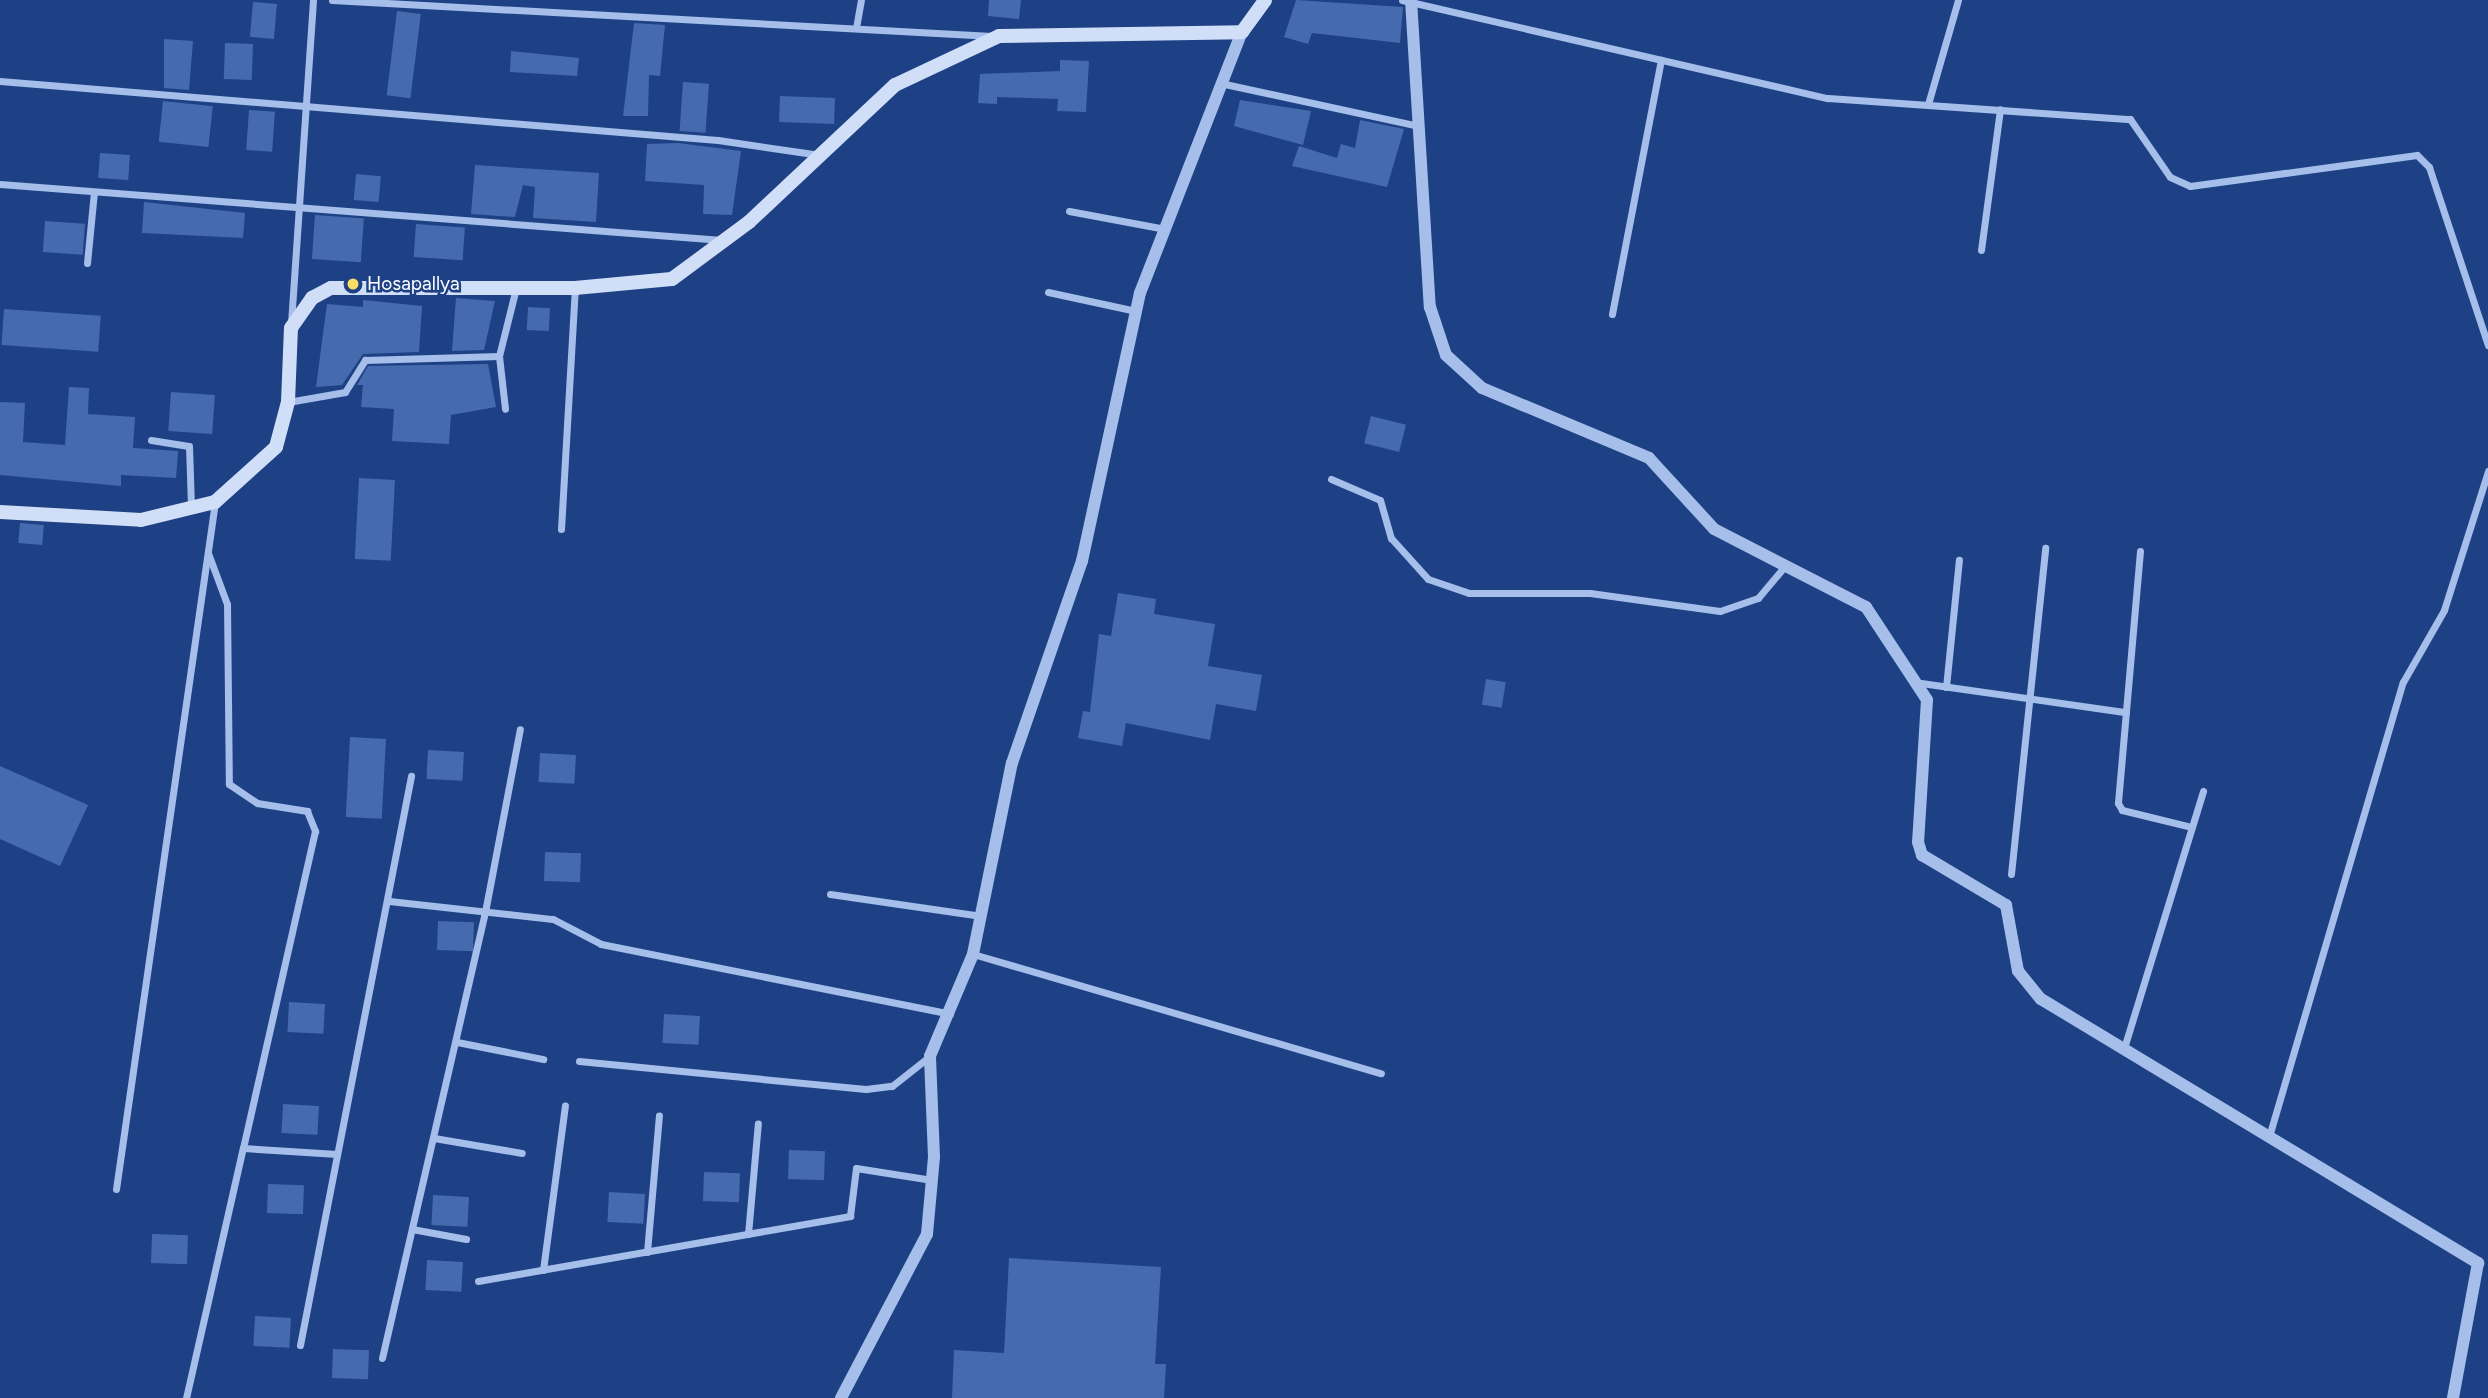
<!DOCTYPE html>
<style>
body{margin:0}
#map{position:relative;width:2488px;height:1398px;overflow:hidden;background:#1e4185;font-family:Figtree,sans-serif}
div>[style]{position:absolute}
.building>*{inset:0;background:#466aae;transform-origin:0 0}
.minor>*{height:7px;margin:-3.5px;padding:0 3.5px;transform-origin:3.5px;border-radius:3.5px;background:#a5beea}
.tertiary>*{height:12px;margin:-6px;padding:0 6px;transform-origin:6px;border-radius:6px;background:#a5beea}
.secondary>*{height:14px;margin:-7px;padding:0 7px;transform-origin:7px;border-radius:7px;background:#d1def8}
.dots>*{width:19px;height:19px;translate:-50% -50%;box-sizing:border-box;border:4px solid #1e4185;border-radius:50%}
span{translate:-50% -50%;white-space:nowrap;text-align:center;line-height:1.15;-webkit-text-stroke:5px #1e4185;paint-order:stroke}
.poi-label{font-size:19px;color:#fff}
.left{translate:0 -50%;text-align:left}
</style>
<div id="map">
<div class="building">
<i style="clip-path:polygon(989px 0,1021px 0,1019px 19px,988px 16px)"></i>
<i style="clip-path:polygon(1296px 0,1403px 7px,1400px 43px,1312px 33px,1308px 44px,1284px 37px)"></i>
<i style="left:253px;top:2px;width:24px;height:35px;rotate:5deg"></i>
<i style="left:397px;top:11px;width:24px;height:85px;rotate:7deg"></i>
<i style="clip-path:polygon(634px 23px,665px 25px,660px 76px,649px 75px,648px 116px,623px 116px)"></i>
<i style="clip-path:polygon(164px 39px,193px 41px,189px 90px,164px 88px)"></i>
<i style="left:225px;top:43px;width:28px;height:36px;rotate:2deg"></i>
<i style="clip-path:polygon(511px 51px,579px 58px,577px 76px,510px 72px)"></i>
<i style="clip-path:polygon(1060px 60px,1089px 61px,1086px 112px,1057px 111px,1058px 99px,997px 97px,997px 104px,978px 103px,980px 74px,1060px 71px)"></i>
<i style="left:683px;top:82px;width:26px;height:49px;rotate:4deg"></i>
<i style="left:780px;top:96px;width:55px;height:26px;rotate:2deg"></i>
<i style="clip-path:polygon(1240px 100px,1311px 111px,1303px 145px,1234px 126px)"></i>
<i style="left:163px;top:101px;width:50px;height:41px;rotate:6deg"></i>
<i style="left:249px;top:110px;width:26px;height:40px;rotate:4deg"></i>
<i style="clip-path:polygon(1360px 120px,1404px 129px,1387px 187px,1292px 166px,1299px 146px,1337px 158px,1341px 144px,1355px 148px)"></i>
<i style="clip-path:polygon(678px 143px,741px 151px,732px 215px,703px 214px,704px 185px,645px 181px,647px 144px)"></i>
<i style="left:100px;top:153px;width:30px;height:25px;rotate:4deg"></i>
<i style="clip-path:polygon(475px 165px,599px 173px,596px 222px,533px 218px,535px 187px,523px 185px,515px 217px,471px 214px)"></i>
<i style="left:356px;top:174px;width:25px;height:26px;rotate:5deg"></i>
<i style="clip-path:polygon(144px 202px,245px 213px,243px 238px,142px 233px)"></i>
<i style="left:315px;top:215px;width:49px;height:44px;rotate:4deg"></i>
<i style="left:45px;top:221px;width:40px;height:31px;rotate:4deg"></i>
<i style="left:416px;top:224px;width:49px;height:33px;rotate:4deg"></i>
<i style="clip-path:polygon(456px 298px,495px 301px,484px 350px,452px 351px)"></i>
<i style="clip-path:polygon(363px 300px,422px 306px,419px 352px,363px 354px,342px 385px,316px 387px,327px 304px,363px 307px)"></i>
<i style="left:528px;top:307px;width:22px;height:23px;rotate:3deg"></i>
<i style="left:4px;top:309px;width:97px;height:36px;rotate:4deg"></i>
<i style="clip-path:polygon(488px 364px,496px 407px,451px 415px,449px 444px,392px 441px,394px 409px,361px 407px,363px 385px,357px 385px,368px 366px)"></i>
<i style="clip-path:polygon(69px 387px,89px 388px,88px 414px,135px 417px,133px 448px,178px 451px,176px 478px,121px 475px,121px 486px,0 475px,0 402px,25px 403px,23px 442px,65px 445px)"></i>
<i style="left:171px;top:392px;width:44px;height:39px;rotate:4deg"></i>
<i style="left:1371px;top:416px;width:36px;height:28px;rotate:14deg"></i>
<i style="left:359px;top:478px;width:36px;height:81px;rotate:3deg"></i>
<i style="left:20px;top:523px;width:24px;height:20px;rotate:5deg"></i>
<i style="clip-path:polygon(1118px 593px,1156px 599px,1154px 614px,1215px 624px,1208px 666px,1262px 675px,1256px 711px,1216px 704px,1210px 740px,1126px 723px,1122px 746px,1078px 738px,1083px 711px,1090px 712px,1099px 634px,1111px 636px)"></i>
<i style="left:1486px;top:679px;width:20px;height:26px;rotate:9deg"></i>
<i style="left:350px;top:737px;width:36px;height:80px;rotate:3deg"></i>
<i style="left:428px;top:750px;width:36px;height:29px;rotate:3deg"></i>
<i style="left:540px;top:753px;width:36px;height:29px;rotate:3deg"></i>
<i style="clip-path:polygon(0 766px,88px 805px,60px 866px,0 839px)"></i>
<i style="left:545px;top:852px;width:36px;height:29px;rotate:2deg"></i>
<i style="left:438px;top:921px;width:36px;height:29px;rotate:2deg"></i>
<i style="left:289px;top:1002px;width:36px;height:30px;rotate:3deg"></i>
<i style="left:664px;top:1014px;width:36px;height:29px;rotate:3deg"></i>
<i style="left:283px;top:1104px;width:36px;height:29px;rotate:3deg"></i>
<i style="left:789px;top:1150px;width:36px;height:29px;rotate:2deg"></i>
<i style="left:704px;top:1172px;width:36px;height:29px;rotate:2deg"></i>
<i style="left:268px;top:1184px;width:36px;height:29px;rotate:2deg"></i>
<i style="left:609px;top:1192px;width:36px;height:30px;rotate:3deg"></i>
<i style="left:433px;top:1195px;width:36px;height:30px;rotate:3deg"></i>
<i style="left:152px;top:1234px;width:36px;height:29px;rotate:2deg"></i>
<i style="clip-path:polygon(1009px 1258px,1161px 1267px,1155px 1364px,1166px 1364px,1164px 1398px,952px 1398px,954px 1350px,1004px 1353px)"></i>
<i style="left:427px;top:1260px;width:36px;height:30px;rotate:3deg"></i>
<i style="left:255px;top:1316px;width:36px;height:30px;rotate:3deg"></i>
<i style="left:333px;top:1349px;width:36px;height:29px;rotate:2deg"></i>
</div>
<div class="minor">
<i style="left:332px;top:0;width:661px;rotate:3.12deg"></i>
<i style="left:1402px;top:0;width:437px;rotate:13deg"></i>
<i style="left:1828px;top:98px;width:303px;rotate:4deg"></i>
<i style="left:2130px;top:119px;width:70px;rotate:55.4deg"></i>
<i style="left:2170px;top:177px;width:22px;rotate:24deg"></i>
<i style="left:2190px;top:186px;width:229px;rotate:-7.8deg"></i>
<i style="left:2417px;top:155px;width:17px;rotate:45deg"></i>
<i style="left:2429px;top:167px;width:188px;rotate:71.7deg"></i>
<i style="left:856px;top:28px;width:28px;rotate:-80deg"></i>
<i style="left:0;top:81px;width:720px;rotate:4.7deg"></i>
<i style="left:718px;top:140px;width:103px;rotate:8.4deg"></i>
<i style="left:1220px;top:83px;width:204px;rotate:12.2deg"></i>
<i style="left:1928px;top:104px;width:108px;rotate:-73.9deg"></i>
<i style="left:0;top:184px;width:724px;rotate:4.44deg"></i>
<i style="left:1069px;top:211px;width:98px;rotate:10.6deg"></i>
<i style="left:1981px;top:250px;width:142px;rotate:-82.3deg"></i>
<i style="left:87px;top:263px;width:71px;rotate:-84.4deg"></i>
<i style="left:1048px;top:292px;width:90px;rotate:12.2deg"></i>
<i style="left:1612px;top:314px;width:259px;rotate:-79.1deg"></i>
<i style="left:291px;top:323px;width:324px;rotate:-86.1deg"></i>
<i style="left:499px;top:356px;width:53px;rotate:83.5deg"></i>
<i style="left:288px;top:402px;width:58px;rotate:-10deg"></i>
<i style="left:345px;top:392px;width:38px;rotate:-58deg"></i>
<i style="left:365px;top:360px;width:134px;rotate:-1.7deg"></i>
<i style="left:499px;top:356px;width:70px;rotate:-76deg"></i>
<i style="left:151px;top:440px;width:38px;rotate:9deg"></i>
<i style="left:189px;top:446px;width:61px;rotate:88.1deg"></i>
<i style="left:1331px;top:479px;width:53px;rotate:23.2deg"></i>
<i style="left:1380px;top:500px;width:40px;rotate:74deg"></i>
<i style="left:1391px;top:538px;width:55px;rotate:47.9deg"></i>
<i style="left:1428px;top:579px;width:43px;rotate:18.9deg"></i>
<i style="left:1469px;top:593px;width:121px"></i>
<i style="left:1590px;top:593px;width:131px;rotate:7.9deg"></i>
<i style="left:1720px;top:611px;width:40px;rotate:-18.9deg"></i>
<i style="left:1758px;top:598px;width:38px;rotate:-50deg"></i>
<i style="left:561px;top:529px;width:241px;rotate:-86.7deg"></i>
<i style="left:2140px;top:551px;width:253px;rotate:95deg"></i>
<i style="left:2118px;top:803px;width:8px;rotate:60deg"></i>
<i style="left:2122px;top:810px;width:72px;rotate:13.7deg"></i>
<i style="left:208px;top:553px;width:54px;rotate:69.6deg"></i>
<i style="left:227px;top:604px;width:180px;rotate:89.4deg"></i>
<i style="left:229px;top:784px;width:34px;rotate:34deg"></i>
<i style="left:257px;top:803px;width:51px;rotate:9.1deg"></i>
<i style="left:307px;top:811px;width:22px;rotate:68deg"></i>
<i style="left:315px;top:831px;width:325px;rotate:102.8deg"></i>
<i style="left:1921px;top:683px;width:207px;rotate:8.1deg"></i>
<i style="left:1946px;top:687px;width:128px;rotate:-84.2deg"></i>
<i style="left:2011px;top:874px;width:328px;rotate:-84deg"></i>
<i style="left:830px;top:894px;width:153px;rotate:8.3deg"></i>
<i style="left:389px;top:901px;width:165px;rotate:6.3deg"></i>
<i style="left:553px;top:919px;width:54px;rotate:27.5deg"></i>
<i style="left:601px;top:944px;width:356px;rotate:11.3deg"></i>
<i style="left:973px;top:954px;width:425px;rotate:16.3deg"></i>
<i style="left:457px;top:1042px;width:88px;rotate:11.2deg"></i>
<i style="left:2124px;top:1048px;width:269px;rotate:-72.9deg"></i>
<i style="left:579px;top:1061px;width:288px;rotate:5.6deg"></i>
<i style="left:866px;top:1089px;width:26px;rotate:-7deg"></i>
<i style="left:892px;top:1086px;width:48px;rotate:-38.3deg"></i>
<i style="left:2270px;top:1133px;width:470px;rotate:-73.6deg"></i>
<i style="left:2403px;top:682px;width:83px;rotate:-60.3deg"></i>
<i style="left:2444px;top:610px;width:146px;rotate:-72.4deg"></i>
<i style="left:434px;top:1138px;width:89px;rotate:9.7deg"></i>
<i style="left:116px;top:1189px;width:694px;rotate:-81.8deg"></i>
<i style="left:412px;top:1229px;width:55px;rotate:10.5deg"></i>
<i style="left:748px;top:1234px;width:111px;rotate:-84.9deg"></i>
<i style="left:647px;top:1252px;width:137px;rotate:-85deg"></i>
<i style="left:543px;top:1270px;width:166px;rotate:-82.4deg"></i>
<i style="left:478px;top:1281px;width:378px;rotate:-9.9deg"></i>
<i style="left:850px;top:1216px;width:48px;rotate:-82.9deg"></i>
<i style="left:856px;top:1168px;width:77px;rotate:9deg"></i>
<i style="left:300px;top:1345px;width:580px;rotate:-78.96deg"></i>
<i style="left:382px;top:1358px;width:458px;rotate:-77deg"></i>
<i style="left:485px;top:912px;width:186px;rotate:-79.2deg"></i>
<i style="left:186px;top:1398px;width:256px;rotate:-77.2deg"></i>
<i style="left:243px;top:1148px;width:94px;rotate:3.7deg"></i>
</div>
<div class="tertiary">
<i style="left:1411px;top:0;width:308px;rotate:86.5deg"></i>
<i style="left:1430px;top:307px;width:51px;rotate:71.6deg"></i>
<i style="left:1446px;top:355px;width:49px;rotate:42.5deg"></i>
<i style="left:1482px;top:388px;width:181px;rotate:22.7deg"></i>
<i style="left:1649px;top:458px;width:96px;rotate:47.5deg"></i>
<i style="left:1714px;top:529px;width:171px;rotate:27.2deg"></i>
<i style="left:1866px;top:607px;width:111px;rotate:56.7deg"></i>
<i style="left:1927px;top:700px;width:142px;rotate:93.6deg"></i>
<i style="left:1918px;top:842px;width:14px;rotate:73deg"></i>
<i style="left:1922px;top:855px;width:98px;rotate:30.8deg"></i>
<i style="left:2006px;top:905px;width:67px;rotate:79.7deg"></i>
<i style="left:2018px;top:971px;width:36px;rotate:51deg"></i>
<i style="left:2041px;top:999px;width:511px;rotate:31.14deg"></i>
<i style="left:2478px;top:1263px;width:137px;rotate:100.5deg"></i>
<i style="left:841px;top:1398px;width:185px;rotate:-62.3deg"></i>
<i style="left:927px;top:1234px;width:77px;rotate:-84.8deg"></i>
<i style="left:934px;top:1157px;width:101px;rotate:-92.3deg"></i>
<i style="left:930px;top:1056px;width:111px;rotate:-67.1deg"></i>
<i style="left:973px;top:954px;width:195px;rotate:-78.5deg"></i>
<i style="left:1012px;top:763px;width:214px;rotate:-70.9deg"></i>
<i style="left:1082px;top:561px;width:274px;rotate:-77.8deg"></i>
<i style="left:1140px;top:293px;width:280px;rotate:-68.7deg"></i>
</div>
<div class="secondary">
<i style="left:0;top:512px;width:141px;rotate:3.2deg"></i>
<i style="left:141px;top:520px;width:76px;rotate:-13.7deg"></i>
<i style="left:215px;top:502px;width:82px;rotate:-42deg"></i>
<i style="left:276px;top:447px;width:47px;rotate:-75.1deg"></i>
<i style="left:288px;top:402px;width:74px;rotate:-87.7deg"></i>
<i style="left:291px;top:328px;width:37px;rotate:-55deg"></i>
<i style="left:312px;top:298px;width:21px;rotate:-28deg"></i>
<i style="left:331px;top:288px;width:244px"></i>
<i style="left:575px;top:288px;width:97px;rotate:-5.3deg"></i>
<i style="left:672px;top:279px;width:96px;rotate:-36.5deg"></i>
<i style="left:749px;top:222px;width:200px;rotate:-43.2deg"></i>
<i style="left:895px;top:85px;width:115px;rotate:-25.2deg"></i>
<i style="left:999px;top:36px;width:243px;rotate:-0.9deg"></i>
<i style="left:1242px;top:32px;width:39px;rotate:-54deg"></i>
</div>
<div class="dots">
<i style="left:353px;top:284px;background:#f9dd64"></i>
</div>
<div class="poi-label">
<span class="left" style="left:367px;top:284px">Hosapallya</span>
</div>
</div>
